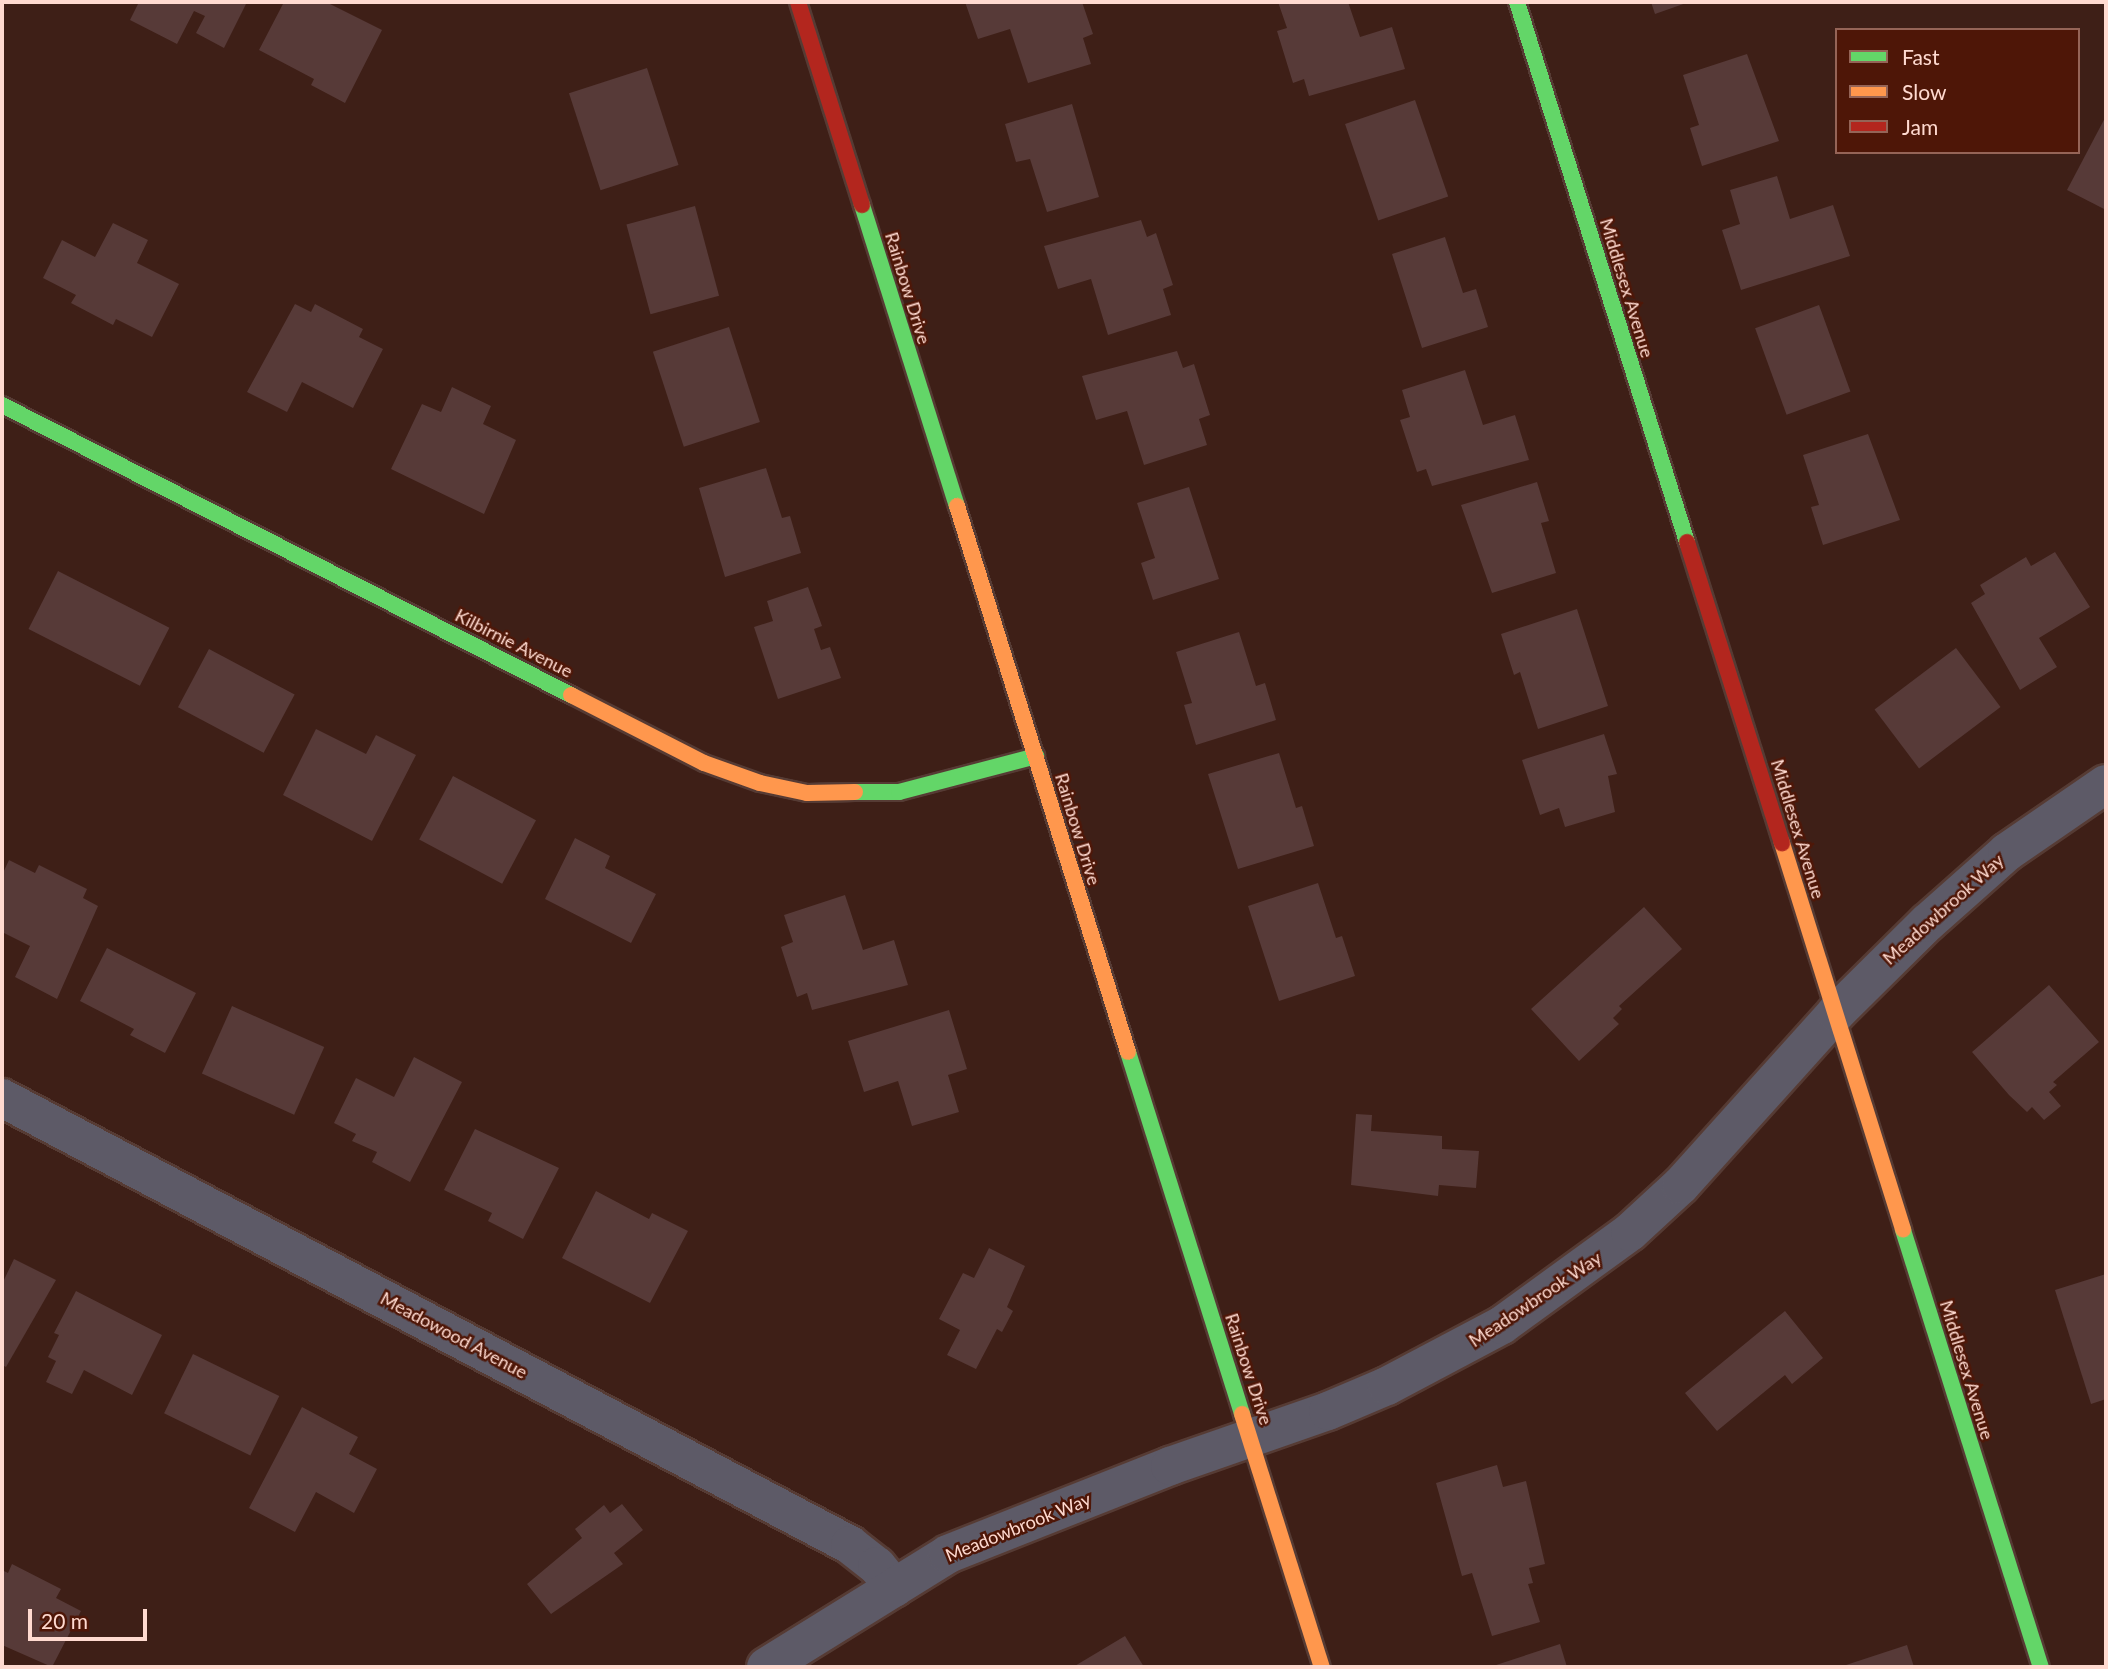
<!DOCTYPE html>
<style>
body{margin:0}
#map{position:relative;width:2108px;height:1669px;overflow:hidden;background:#3e1f17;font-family:Lato,sans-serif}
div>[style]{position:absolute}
.building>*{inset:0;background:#573a38;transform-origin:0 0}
.roads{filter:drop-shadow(2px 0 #563b34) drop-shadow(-2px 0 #563b34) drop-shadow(0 2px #563b34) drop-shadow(0 -2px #563b34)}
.street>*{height:38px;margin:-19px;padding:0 19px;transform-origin:19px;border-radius:19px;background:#5d5a67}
.fast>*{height:16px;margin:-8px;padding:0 8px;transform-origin:8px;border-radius:8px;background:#63d668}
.slow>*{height:16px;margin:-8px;padding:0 8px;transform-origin:8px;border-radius:8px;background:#ff974d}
.jam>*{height:16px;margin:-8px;padding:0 8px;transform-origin:8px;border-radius:8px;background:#b3261e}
span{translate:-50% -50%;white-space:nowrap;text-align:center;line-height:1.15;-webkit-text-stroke:5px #4e1607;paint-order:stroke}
.street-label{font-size:18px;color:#ffdad0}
.frame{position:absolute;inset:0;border:4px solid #ffdad0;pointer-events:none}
.legend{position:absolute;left:1835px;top:28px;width:245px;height:126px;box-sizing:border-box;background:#4e1607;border:2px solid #956457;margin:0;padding:9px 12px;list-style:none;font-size:21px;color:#ffdad0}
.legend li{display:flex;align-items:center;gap:14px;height:35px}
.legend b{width:35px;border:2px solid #956457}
.scale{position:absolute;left:28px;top:1609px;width:119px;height:32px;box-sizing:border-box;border:4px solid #ffdad0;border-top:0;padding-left:9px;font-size:21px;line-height:24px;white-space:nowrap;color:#ffdad0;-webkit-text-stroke:5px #4e1607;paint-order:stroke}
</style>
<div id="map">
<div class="building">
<i style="clip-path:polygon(139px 2px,247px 2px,224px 48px,196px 33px,205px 16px,194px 11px,177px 44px,130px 20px)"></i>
<i style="clip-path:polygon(284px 2px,326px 2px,382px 30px,345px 103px,311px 85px,314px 79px,259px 50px)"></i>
<i style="clip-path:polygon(965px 2px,1082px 2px,1093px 34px,1083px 38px,1091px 64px,1028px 83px,1010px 29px,978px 39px)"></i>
<i style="clip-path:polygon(1278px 2px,1348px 2px,1360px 37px,1392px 27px,1405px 69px,1309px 96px,1304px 79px,1293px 83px,1277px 31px,1287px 28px)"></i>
<i style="clip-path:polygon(1651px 2px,1689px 2px,1655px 14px)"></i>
<i style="clip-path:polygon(1747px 54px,1779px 141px,1702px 166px,1690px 128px,1699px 125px,1683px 75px)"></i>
<i style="left:647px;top:68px;width:102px;height:82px;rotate:72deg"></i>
<i style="left:1415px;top:100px;width:102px;height:74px;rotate:71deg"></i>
<i style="clip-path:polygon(1072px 104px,1099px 197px,1047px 212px,1030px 159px,1016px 162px,1005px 124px)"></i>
<i style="clip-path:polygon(2106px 116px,2106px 210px,2067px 190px)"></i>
<i style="clip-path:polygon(1777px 176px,1790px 219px,1833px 205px,1850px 256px,1741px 290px,1722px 230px,1740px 224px,1730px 190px)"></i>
<i style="left:695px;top:206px;width:93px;height:71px;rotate:75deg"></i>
<i style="clip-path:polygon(1141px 220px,1147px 237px,1156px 233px,1173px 285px,1163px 289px,1171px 315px,1108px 335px,1091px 279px,1058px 289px,1044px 246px)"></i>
<i style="clip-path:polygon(113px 223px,148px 240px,137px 263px,179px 284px,152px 337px,116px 319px,113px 325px,71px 303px,76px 295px,43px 278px,62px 240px,95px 257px)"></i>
<i style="clip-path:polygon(1445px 237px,1463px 293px,1476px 289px,1488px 327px,1422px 348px,1392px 254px)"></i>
<i style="clip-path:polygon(295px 304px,311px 312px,315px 304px,363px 329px,359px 337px,383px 349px,353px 408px,302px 382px,287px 412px,247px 392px)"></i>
<i style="left:1819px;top:305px;width:92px;height:68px;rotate:70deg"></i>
<i style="left:729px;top:327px;width:100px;height:80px;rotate:72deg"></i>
<i style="clip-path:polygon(1177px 351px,1183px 368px,1194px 364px,1210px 415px,1199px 419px,1207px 445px,1144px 465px,1127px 411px,1096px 420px,1082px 376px)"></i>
<i style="clip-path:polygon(1465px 370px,1483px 425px,1515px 415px,1529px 460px,1432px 486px,1426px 469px,1417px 472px,1400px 420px,1410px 417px,1402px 390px)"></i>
<i style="clip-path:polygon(452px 387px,491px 406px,483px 424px,516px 440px,484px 514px,391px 469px,422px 404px,441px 412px)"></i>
<i style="clip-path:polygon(1868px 434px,1900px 520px,1823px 545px,1811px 507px,1819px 505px,1803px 455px)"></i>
<i style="clip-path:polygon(766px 468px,782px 518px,790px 516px,801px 553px,725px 577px,699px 488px)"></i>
<i style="clip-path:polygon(1537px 482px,1549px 521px,1541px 523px,1556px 573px,1492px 593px,1461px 505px)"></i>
<i style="clip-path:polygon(1189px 487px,1219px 579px,1153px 600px,1141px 563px,1155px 558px,1137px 503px)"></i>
<i style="clip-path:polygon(2055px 552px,2090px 607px,2039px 638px,2057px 667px,2020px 690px,1971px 603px,1985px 594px,1980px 585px,2026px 557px,2031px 566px)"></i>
<i style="left:58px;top:571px;width:125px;height:65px;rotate:27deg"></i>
<i style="clip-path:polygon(808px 587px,822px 626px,814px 629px,821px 650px,830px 647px,841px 678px,778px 699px,754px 627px,773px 621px,767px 601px)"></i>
<i style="clip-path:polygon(1577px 609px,1608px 706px,1538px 729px,1520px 672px,1514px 675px,1501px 634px)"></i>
<i style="clip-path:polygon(1239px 632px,1256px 686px,1265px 683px,1276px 720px,1196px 745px,1184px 705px,1192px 703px,1176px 652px)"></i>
<i style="left:1956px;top:648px;width:74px;height:102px;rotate:53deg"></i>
<i style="left:209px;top:649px;width:97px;height:66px;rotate:28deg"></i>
<i style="clip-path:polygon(316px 729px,366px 754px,376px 735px,416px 755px,372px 841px,283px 795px)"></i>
<i style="clip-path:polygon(1604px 734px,1617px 774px,1608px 776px,1615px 812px,1565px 827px,1559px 808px,1540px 815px,1522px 760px)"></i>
<i style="clip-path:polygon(1279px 753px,1296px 808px,1302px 806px,1314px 846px,1238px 869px,1208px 774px)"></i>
<i style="left:453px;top:776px;width:94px;height:72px;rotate:28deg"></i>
<i style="clip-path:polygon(575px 838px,610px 856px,605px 868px,656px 894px,631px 943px,545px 899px)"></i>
<i style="clip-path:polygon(9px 860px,35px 873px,39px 865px,87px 889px,83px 898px,98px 906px,57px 999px,15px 977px,30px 946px,2px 932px,2px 875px)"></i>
<i style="clip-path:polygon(1318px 883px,1336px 938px,1342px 936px,1355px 976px,1279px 1001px,1248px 906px)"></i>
<i style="clip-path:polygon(845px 895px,863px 950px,894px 940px,908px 985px,812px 1010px,807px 993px,797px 997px,781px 947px,793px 942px,784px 915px)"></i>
<i style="clip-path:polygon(1644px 907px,1682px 949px,1619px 1006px,1622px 1009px,1613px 1018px,1619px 1024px,1579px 1061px,1531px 1009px)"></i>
<i style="clip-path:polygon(107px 948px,196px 993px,165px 1053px,130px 1035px,134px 1029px,80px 1001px)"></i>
<i style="clip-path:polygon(2049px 985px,2099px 1042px,2053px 1082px,2057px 1085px,2049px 1092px,2061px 1106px,2044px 1120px,2032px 1107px,2027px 1112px,2009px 1095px,1972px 1052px)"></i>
<i style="left:232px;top:1006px;width:101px;height:74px;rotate:24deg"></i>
<i style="clip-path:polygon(949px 1010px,967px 1069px,948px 1075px,959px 1112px,912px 1126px,898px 1081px,864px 1092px,848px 1041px)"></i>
<i style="clip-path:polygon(414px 1057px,462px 1082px,410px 1182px,372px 1162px,377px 1152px,352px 1141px,356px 1134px,334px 1123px,356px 1078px,394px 1097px)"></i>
<i style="clip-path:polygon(1356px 1114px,1372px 1115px,1371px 1131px,1442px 1136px,1442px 1149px,1479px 1151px,1476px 1188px,1439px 1185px,1438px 1196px,1351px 1185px)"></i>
<i style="clip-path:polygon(475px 1129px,559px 1168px,523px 1239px,488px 1221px,492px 1213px,444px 1190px)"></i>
<i style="clip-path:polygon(596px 1191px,649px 1219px,652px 1213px,688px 1231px,650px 1303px,562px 1258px)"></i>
<i style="clip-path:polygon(989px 1248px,1025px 1266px,1007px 1307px,1013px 1311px,1002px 1332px,997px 1329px,976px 1369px,947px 1355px,960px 1330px,939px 1319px,963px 1273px,974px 1278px)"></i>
<i style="clip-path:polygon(14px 1259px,56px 1280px,6px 1367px,2px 1365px,2px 1284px)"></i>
<i style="clip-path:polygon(2106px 1274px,2106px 1399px,2091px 1404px,2055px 1290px)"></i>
<i style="clip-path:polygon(76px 1291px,162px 1335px,132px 1395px,84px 1370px,72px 1394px,46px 1382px,56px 1361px,48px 1357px,59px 1335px,54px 1333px)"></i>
<i style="clip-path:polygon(1785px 1311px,1823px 1358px,1792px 1384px,1785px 1375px,1717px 1431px,1685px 1393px)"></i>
<i style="left:193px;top:1354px;width:96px;height:66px;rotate:26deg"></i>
<i style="clip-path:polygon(302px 1407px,358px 1437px,349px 1454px,377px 1469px,354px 1513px,316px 1492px,295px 1532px,249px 1508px)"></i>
<i style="clip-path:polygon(1497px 1465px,1503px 1487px,1526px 1481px,1545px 1564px,1529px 1568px,1533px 1583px,1528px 1584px,1540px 1622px,1492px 1636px,1472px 1573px,1462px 1576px,1436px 1483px)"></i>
<i style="clip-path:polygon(622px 1504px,643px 1530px,614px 1553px,623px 1564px,551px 1614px,527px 1584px,582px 1538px,575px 1529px,604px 1505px,610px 1513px)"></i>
<i style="clip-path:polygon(12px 1564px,61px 1589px,56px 1598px,81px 1611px,52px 1667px,2px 1645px,2px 1570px,8px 1573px)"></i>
<i style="clip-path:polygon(1125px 1636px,1144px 1667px,1073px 1667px)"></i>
<i style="clip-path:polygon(1560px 1644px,1567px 1667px,1490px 1667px)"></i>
<i style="clip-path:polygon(1907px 1645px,1914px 1667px,1847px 1667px,1846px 1665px)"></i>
</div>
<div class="roads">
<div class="street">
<i style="left:2px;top:1098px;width:959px;rotate:27.79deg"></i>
<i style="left:850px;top:1545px;width:34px;rotate:38deg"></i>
<i style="left:877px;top:1566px;width:28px;rotate:51deg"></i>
<i style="left:766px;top:1667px;width:214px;rotate:-31.8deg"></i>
<i style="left:948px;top:1554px;width:239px;rotate:-21.6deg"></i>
<i style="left:1170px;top:1466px;width:167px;rotate:-19.2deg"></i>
<i style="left:1328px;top:1411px;width:64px;rotate:-23deg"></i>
<i style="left:1387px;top:1386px;width:130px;rotate:-27.9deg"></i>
<i style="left:1502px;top:1325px;width:158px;rotate:-36deg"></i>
<i style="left:1630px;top:1232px;width:69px;rotate:-42.7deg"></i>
<i style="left:1681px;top:1185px;width:232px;rotate:-48deg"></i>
<i style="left:1836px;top:1013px;width:128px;rotate:-44.7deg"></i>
<i style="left:1927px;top:923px;width:107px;rotate:-41.6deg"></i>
<i style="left:2007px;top:852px;width:120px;rotate:-34.5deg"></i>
</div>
<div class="fast">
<i style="left:1517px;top:2px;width:566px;rotate:72.53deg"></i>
<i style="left:862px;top:205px;width:316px;rotate:72.5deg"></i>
<i style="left:2px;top:405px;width:639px;rotate:27.01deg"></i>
<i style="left:855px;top:792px;width:44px"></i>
<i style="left:899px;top:792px;width:142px;rotate:-14.7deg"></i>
<i style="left:1128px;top:1052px;width:380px;rotate:72.5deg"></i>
<i style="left:1903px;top:1230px;width:458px;rotate:72.5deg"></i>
</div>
<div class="slow">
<i style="left:957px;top:506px;width:572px;rotate:72.61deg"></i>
<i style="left:571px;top:695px;width:149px;rotate:27.1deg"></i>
<i style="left:704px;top:763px;width:59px;rotate:19.7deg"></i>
<i style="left:760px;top:783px;width:48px;rotate:12deg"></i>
<i style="left:807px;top:793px;width:48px;rotate:-1.2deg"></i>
<i style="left:1782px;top:843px;width:405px;rotate:72.6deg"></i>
<i style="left:1242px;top:1414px;width:265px;rotate:72.5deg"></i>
</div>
<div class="jam">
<i style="left:798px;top:2px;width:213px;rotate:72.5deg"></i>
<i style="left:1687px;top:542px;width:316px;rotate:72.5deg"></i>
</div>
</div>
<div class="street-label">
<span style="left:908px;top:288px;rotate:73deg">Rainbow Drive</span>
<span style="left:1627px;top:288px;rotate:73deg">Middlesex Avenue</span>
<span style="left:514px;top:643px;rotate:27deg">Kilbirnie Avenue</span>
<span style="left:1078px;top:829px;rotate:73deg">Rainbow Drive</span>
<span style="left:1798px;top:829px;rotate:73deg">Middlesex Avenue</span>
<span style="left:1943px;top:909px;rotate:-42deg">Meadowbrook Way</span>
<span style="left:1535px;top:1299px;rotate:-34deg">Meadowbrook Way</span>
<span style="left:454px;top:1335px;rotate:28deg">Meadowood Avenue</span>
<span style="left:1249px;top:1369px;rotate:72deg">Rainbow Drive</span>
<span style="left:1967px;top:1370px;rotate:73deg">Middlesex Avenue</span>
<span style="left:1018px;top:1527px;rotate:-22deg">Meadowbrook Way</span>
</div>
<div class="frame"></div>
<ul class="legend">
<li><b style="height:9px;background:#63d668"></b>Fast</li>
<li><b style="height:9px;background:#ff974d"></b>Slow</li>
<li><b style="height:9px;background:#b3261e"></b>Jam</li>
</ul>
<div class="scale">20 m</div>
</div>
